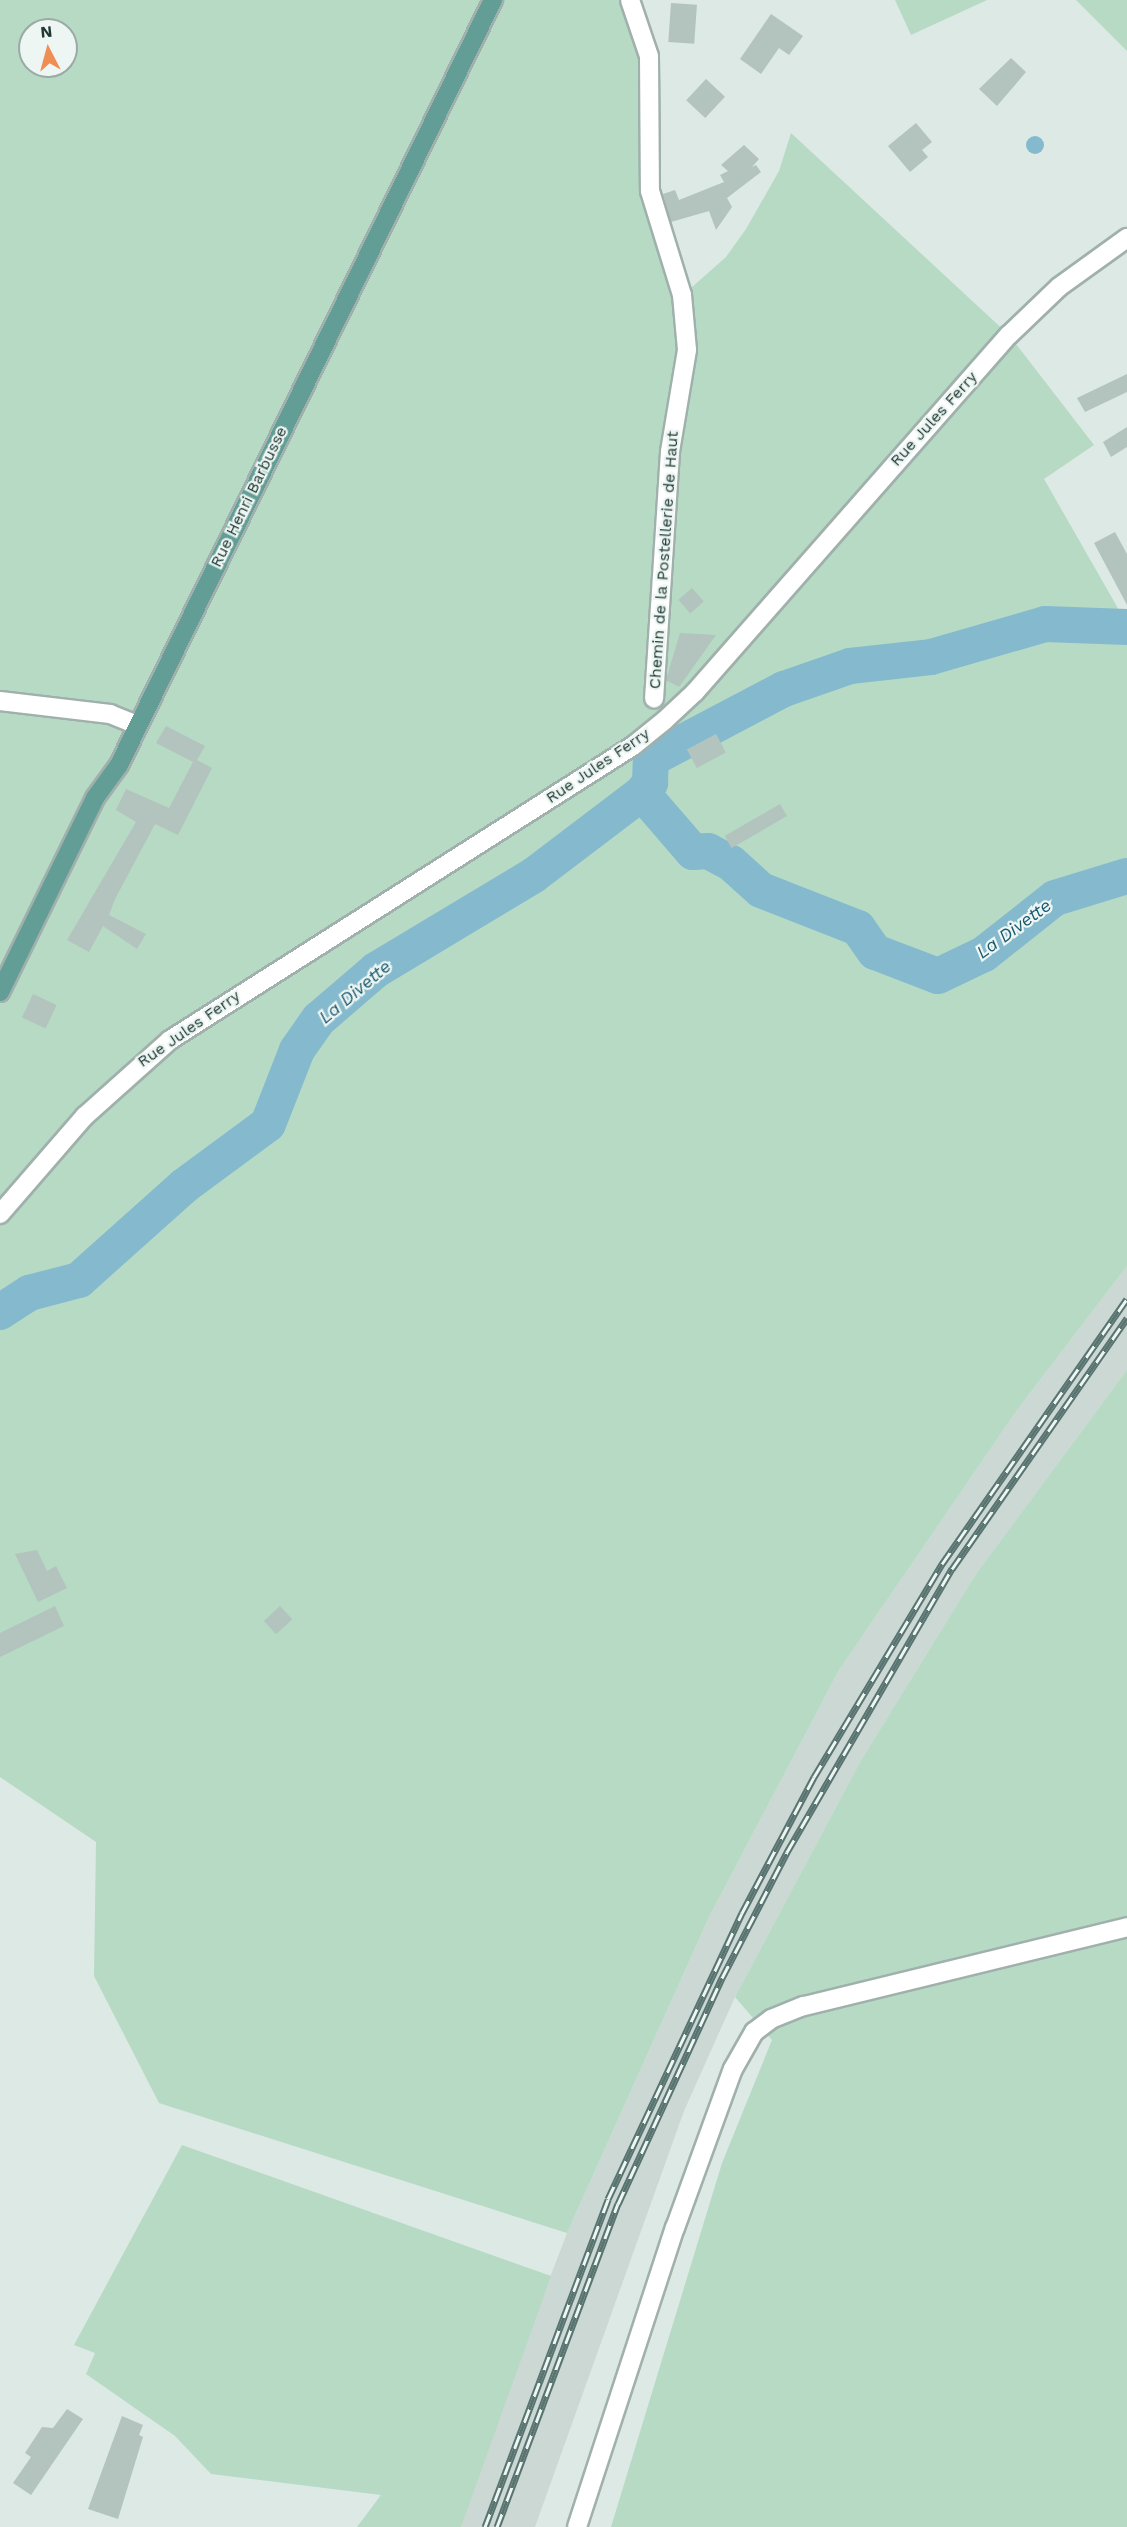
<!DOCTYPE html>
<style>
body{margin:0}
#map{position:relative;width:1127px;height:2527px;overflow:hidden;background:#dde9e5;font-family:"Work Sans",sans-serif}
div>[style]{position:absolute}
.built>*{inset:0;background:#cbd8d4}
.green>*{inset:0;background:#b6dac4}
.water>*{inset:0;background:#85bace}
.round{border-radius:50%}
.river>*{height:36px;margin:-18px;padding:0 18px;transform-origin:18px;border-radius:18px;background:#85bace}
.building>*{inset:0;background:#b3c3be;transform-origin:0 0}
.roads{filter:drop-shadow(2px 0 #a0b0ac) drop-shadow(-2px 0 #a0b0ac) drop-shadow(0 2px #a0b0ac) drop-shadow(0 -2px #a0b0ac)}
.street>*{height:18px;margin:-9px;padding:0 9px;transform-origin:9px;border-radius:9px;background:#fff}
.secondary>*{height:18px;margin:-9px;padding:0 9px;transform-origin:9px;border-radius:9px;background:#fff}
.primary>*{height:18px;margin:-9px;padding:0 9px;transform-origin:9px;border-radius:9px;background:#629e96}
.rail>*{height:7px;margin-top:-3.5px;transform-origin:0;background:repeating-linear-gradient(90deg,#edf6f2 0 14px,#597470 0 28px);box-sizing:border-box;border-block:2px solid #597470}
span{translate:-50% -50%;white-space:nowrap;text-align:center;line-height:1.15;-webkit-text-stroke:4.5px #edf6f2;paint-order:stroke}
.street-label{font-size:16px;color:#1f3834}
.water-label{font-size:18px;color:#1b5971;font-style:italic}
.north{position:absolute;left:18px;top:18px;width:60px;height:60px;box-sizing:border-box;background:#edf6f2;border:2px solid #9baaa6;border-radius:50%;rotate:354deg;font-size:16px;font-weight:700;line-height:24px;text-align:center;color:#1f3834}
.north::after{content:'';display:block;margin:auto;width:21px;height:27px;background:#ef8d54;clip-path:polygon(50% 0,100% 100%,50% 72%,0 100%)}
</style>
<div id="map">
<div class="built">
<i style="clip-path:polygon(1127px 1266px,1127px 1370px,976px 1574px,860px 1762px,735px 1997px,684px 2111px,535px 2527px,461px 2527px,480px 2460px,567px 2233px,709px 1917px,839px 1670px,1017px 1410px)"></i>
</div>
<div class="green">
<i style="clip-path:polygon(evenodd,0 0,630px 0,649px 56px,647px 160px,683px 295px,726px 257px,746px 229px,779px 171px,791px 133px,1009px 335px,1094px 445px,1044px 479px,1127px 624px,1127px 1266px,1017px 1410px,839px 1670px,709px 1917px,567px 2233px,159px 2103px,94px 1976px,96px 1842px,0 1777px,0 0,30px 30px,66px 30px,66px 66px,30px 66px,30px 30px)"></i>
<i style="clip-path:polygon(895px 0,987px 0,911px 35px)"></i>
<i style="clip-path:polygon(1076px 0,1127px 0,1127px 51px)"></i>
<i style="clip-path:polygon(1127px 1370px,1127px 2527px,611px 2527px,722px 2163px,772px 2040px,735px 1997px,860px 1762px,976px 1574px)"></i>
<i style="clip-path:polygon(182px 2145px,551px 2276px,461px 2527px,357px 2527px,381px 2495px,211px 2474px,175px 2436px,86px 2374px,95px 2353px,74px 2345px)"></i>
</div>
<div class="water">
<i class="round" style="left:1026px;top:136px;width:18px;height:18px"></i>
</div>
<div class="river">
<i style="left:642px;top:793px;width:78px;rotate:49.2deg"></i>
<i style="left:693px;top:852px;width:15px;rotate:-4deg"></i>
<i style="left:708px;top:851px;width:26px;rotate:28deg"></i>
<i style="left:731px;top:863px;width:40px;rotate:42deg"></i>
<i style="left:761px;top:890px;width:104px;rotate:21.4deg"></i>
<i style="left:858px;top:928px;width:29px;rotate:55deg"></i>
<i style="left:875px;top:952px;width:67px;rotate:20.9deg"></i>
<i style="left:938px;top:976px;width:51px;rotate:-25.6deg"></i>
<i style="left:984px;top:954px;width:90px;rotate:-38.3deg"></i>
<i style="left:1055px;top:898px;width:75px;rotate:-17deg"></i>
<i style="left:0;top:1312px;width:35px;rotate:-33deg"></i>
<i style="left:29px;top:1293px;width:52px;rotate:-14.6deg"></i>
<i style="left:79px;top:1280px;width:141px;rotate:-41.8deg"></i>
<i style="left:184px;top:1186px;width:104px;rotate:-36.4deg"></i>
<i style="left:268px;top:1124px;width:79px;rotate:-68.6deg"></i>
<i style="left:297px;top:1050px;width:38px;rotate:-55deg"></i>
<i style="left:319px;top:1019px;width:75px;rotate:-40.7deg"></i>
<i style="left:376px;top:970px;width:184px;rotate:-31deg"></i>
<i style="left:534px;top:875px;width:136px;rotate:-37.2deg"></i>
<i style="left:642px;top:793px;width:13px;rotate:-51deg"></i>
<i style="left:650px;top:783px;width:24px;rotate:-88deg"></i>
<i style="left:651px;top:759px;width:150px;rotate:-27.8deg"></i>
<i style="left:784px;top:689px;width:70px;rotate:-19.2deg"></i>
<i style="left:850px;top:666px;width:81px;rotate:-6.3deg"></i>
<i style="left:931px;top:657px;width:119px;rotate:-16.1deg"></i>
<i style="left:1045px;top:624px;width:82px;rotate:2.1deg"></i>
</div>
<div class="building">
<i style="left:671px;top:3px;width:26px;height:39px;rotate:4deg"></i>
<i style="clip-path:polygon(771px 14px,803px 36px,789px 55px,779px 48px,761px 74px,740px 59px)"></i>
<i style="clip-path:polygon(1011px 58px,1026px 72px,997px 106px,979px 89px)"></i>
<i style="left:706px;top:79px;width:26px;height:29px;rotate:43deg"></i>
<i style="clip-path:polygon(916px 123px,932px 142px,922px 150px,928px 157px,910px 172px,888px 146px)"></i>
<i style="clip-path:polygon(744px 145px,759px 159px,752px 167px,756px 165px,761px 172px,727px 198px,732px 207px,716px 230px,709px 211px,671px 222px,663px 194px,675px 190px,679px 200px,724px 182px,720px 175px,728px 171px,721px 165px)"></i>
<i style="clip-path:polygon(1127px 374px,1127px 392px,1085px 412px,1077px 398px)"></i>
<i style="clip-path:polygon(1127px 427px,1127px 447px,1111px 457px,1103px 442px)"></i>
<i style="clip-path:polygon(1115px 532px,1127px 554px,1127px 605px,1094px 543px)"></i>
<i style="left:692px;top:588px;width:18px;height:18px;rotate:49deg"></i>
<i style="clip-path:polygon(680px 633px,716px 635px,679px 687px,666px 680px)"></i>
<i style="clip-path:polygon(166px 726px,205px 746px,197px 760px,212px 768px,178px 835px,155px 824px,115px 899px,109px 915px,146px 934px,137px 949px,103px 926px,89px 952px,67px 940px,136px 822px,116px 810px,126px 789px,169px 808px,193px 762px,156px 743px)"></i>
<i style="left:716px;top:734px;width:21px;height:33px;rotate:62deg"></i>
<i style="left:780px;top:804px;width:14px;height:64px;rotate:60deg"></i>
<i style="left:33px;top:994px;width:26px;height:26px;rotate:25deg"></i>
<i style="clip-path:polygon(37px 1550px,47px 1571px,56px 1566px,67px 1588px,38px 1602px,15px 1554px)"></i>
<i style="clip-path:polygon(55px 1606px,64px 1626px,0 1657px,0 1633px)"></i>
<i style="left:280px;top:1606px;width:18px;height:22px;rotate:47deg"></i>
<i style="clip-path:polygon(67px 2409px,83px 2419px,31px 2495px,13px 2483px,31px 2457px,25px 2453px,42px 2427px,53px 2428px)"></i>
<i style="clip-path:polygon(122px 2416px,143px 2425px,139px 2435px,143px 2437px,118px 2519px,88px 2509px)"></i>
</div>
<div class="roads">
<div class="street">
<i style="left:630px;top:0;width:59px;rotate:71.3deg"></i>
<i style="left:649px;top:56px;width:135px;rotate:89.6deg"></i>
<i style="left:650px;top:191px;width:109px;rotate:72.9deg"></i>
<i style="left:682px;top:295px;width:55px;rotate:84.8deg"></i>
<i style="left:687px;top:350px;width:103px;rotate:99.5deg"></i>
<i style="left:670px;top:452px;width:247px;rotate:93.7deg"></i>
<i style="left:0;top:701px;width:111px;rotate:6.7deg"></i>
<i style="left:110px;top:714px;width:29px;rotate:22deg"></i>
<i style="left:577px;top:2527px;width:315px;rotate:-71.9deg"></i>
<i style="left:675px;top:2228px;width:169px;rotate:-70deg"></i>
<i style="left:733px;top:2069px;width:43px;rotate:-60.4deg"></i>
<i style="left:754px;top:2032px;width:21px;rotate:-37deg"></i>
<i style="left:771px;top:2019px;width:35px;rotate:-22deg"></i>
<i style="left:804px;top:2006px;width:333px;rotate:-13.7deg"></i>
</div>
<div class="secondary">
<i style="left:0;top:1214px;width:130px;rotate:-49.1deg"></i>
<i style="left:85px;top:1116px;width:114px;rotate:-41.8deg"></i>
<i style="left:170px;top:1040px;width:548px;rotate:-32.42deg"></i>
<i style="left:633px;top:746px;width:41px;rotate:-39.1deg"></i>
<i style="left:665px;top:720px;width:41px;rotate:-43deg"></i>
<i style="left:695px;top:692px;width:475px;rotate:-48.7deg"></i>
<i style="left:1009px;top:335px;width:69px;rotate:-43.8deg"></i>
<i style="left:1059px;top:287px;width:84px;rotate:-35.8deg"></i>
</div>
<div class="primary">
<i style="left:0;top:992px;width:216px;rotate:-63.9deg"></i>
<i style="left:95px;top:798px;width:41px;rotate:-54deg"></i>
<i style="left:119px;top:765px;width:852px;rotate:-63.95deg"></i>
</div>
</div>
<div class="rail">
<i style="left:485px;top:2527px;width:350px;rotate:-69.4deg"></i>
<i style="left:608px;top:2199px;width:316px;rotate:-64.9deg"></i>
<i style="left:742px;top:1913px;width:154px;rotate:-62.1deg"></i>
<i style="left:814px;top:1777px;width:249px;rotate:-59deg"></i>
<i style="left:942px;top:1564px;width:323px;rotate:-55.1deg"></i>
<i style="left:497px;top:2527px;width:345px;rotate:-69.5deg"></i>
<i style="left:618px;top:2204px;width:249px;rotate:-65.3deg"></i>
<i style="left:722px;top:1978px;width:142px;rotate:-62.7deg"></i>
<i style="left:787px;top:1852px;width:328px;rotate:-59.8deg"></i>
<i style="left:952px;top:1569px;width:306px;rotate:-55.1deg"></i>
</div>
<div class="street-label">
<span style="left:934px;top:419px;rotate:-48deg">Rue Jules Ferry</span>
<span style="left:249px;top:497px;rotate:-64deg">Rue Henri Barbusse</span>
<span style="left:664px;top:560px;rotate:-86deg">Chemin de la Postellerie de Haut</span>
<span style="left:598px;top:766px;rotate:-34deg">Rue Jules Ferry</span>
<span style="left:189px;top:1029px;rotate:-35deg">Rue Jules Ferry</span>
</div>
<div class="water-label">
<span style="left:1014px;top:929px;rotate:-36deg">La Divette</span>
<span style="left:355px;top:992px;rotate:-40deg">La Divette</span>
</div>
<div class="north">N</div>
</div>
